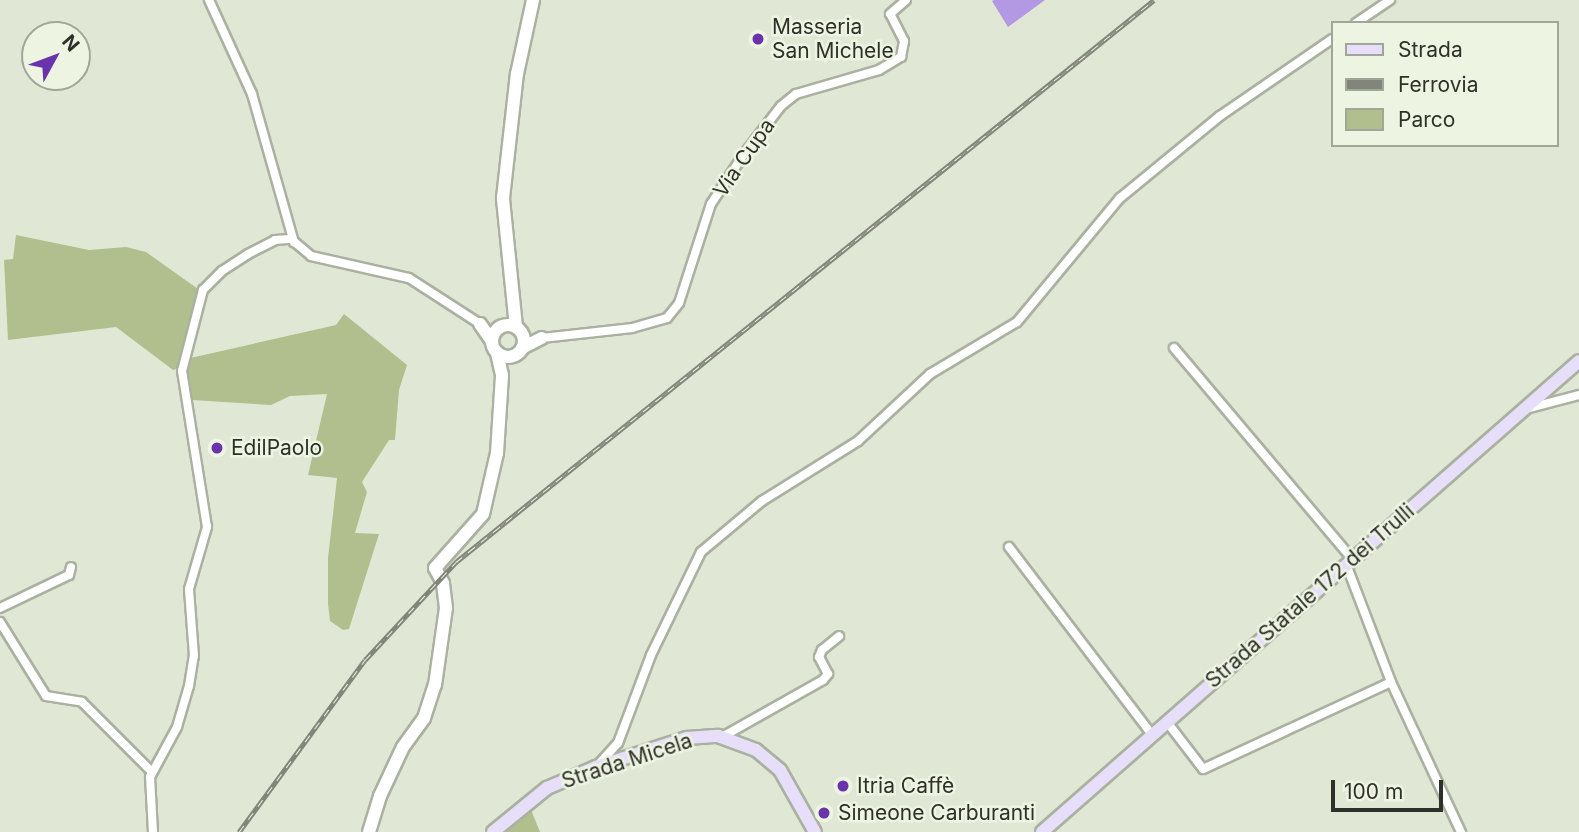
<!DOCTYPE html>
<meta charset="utf-8">
<style>
body{margin:0}
#map{position:relative;width:1579px;height:832px;overflow:hidden;background:#e1e7d5;font-family:Inter,sans-serif}
div>[style]{position:absolute}
.green>*{inset:0;background:#b0bf8d}
.water>*{inset:0;background:#b399e3}
.roads{filter:drop-shadow(2px 0 #abb1a0) drop-shadow(-2px 0 #abb1a0) drop-shadow(0 2px #abb1a0) drop-shadow(0 -2px #abb1a0)}
.street>*{height:8px;margin:-4px;padding:0 4px;transform-origin:4px;border-radius:4px;background:#fff}
.secondary>*{height:12px;margin:-6px;padding:0 6px;transform-origin:6px;border-radius:6px;background:#fff}
.secondary>.ring{margin:-6px;padding:0;box-sizing:content-box;background:none;border:12px solid #fff;border-radius:50%}
.primary>*{height:12px;margin:-6px;padding:0 6px;transform-origin:6px;border-radius:6px;background:#e7dffa}
.rail>*{height:5px;margin-top:-2.5px;transform-origin:0;background:repeating-linear-gradient(90deg,#eef4e2 0 8px,#82867a 0 16px);box-sizing:border-box;border-block:2px solid #82867a}
.dots>*{width:19px;height:19px;translate:-50% -50%;box-sizing:border-box;border:4px solid #eef4e2;border-radius:50%}
span{translate:-50% -50%;white-space:nowrap;text-align:center;line-height:1.15;-webkit-text-stroke:5px #eef4e2;paint-order:stroke}
.poi-label{font-size:21px;color:#2e312a}
.left{translate:0 -50%;text-align:left}
.street-label{font-size:21px;color:#2e312a}
.legend{position:absolute;left:1331px;top:21px;width:228px;height:126px;box-sizing:border-box;background:#eef4e2;border:2px solid #a1a698;margin:0;padding:9px 12px;list-style:none;font-size:21px;color:#2e312a}
.legend li{display:flex;align-items:center;gap:14px;height:35px}
.legend b{width:35px;border:2px solid #a1a698}
.north{position:absolute;left:21px;top:21px;width:70px;height:70px;box-sizing:border-box;background:#eef4e2;border:2px solid #a1a698;border-radius:50%;rotate:49deg;font-size:19px;font-weight:700;line-height:28px;text-align:center;color:#2e312a}
.north::after{content:'';display:block;margin:auto;width:24px;height:32px;background:#6934ab;clip-path:polygon(50% 0,100% 100%,50% 72%,0 100%)}
.scale{position:absolute;left:1331px;top:780px;width:112px;height:32px;box-sizing:border-box;border:4px solid #2e312a;border-top:0;padding-left:9px;font-size:21px;line-height:24px;white-space:nowrap;color:#2e312a;-webkit-text-stroke:5px #eef4e2;paint-order:stroke}
</style>
<div id="map">
<div class="green">
<i style="clip-path:polygon(16px 235px,89px 250px,126px 247px,146px 252px,198px 289px,180px 368px,173px 370px,116px 327px,8px 340px,4px 260px,13px 259px)"></i>
<i style="clip-path:polygon(344px 314px,407px 365px,399px 390px,395px 440px,389px 440px,362px 482px,367px 492px,355px 533px,379px 534px,349px 629px,343px 630px,330px 621px,328px 604px,328px 558px,337px 478px,308px 475px,327px 394px,290px 396px,271px 405px,192px 400px,186px 359px,336px 325px)"></i>
<i style="clip-path:polygon(529px 805px,540px 832px,499px 832px)"></i>
</div>
<div class="water">
<i style="clip-path:polygon(1045px 0,1008px 27px,992px 1px,994px 0)"></i>
</div>
<div class="roads">
<div class="street">
<i style="left:209px;top:0;width:103px;rotate:65.4deg"></i>
<i style="left:252px;top:94px;width:154px;rotate:74.2deg"></i>
<i style="left:1356px;top:23px;width:41px;rotate:-34.1deg"></i>
<i style="left:542px;top:338px;width:91px;rotate:-6.3deg"></i>
<i style="left:632px;top:328px;width:36px;rotate:-16deg"></i>
<i style="left:667px;top:318px;width:19px;rotate:-51deg"></i>
<i style="left:679px;top:303px;width:104px;rotate:-72.1deg"></i>
<i style="left:711px;top:204px;width:56px;rotate:-56.6deg"></i>
<i style="left:742px;top:157px;width:64px;rotate:-52.6deg"></i>
<i style="left:781px;top:106px;width:19px;rotate:-39deg"></i>
<i style="left:796px;top:94px;width:86px;rotate:-16.1deg"></i>
<i style="left:879px;top:70px;width:26px;rotate:-31deg"></i>
<i style="left:901px;top:57px;width:16px;rotate:-79deg"></i>
<i style="left:904px;top:41px;width:30px;rotate:-117deg"></i>
<i style="left:890px;top:14px;width:21px;rotate:-41deg"></i>
<i style="left:1174px;top:348px;width:276px;rotate:49.8deg"></i>
<i style="left:1529px;top:408px;width:52px;rotate:-14.6deg"></i>
<i style="left:1009px;top:547px;width:236px;rotate:52.7deg"></i>
<i style="left:1346px;top:564px;width:126px;rotate:69.1deg"></i>
<i style="left:1391px;top:682px;width:166px;rotate:65deg"></i>
<i style="left:0;top:608px;width:76px;rotate:-25.6deg"></i>
<i style="left:69px;top:575px;width:8px;rotate:-76deg"></i>
<i style="left:0;top:622px;width:87px;rotate:58.1deg"></i>
<i style="left:46px;top:696px;width:36px;rotate:9deg"></i>
<i style="left:82px;top:702px;width:99px;rotate:45deg"></i>
<i style="left:1167px;top:722px;width:59px;rotate:52.5deg"></i>
<i style="left:1203px;top:769px;width:207px;rotate:-24.8deg"></i>
<i style="left:722px;top:737px;width:116px;rotate:-29.4deg"></i>
<i style="left:823px;top:680px;width:8px;rotate:-50deg"></i>
<i style="left:828px;top:674px;width:19px;rotate:-118deg"></i>
<i style="left:819px;top:657px;width:8px;rotate:-67deg"></i>
<i style="left:822px;top:650px;width:22px;rotate:-39deg"></i>
<i style="left:598px;top:765px;width:30px;rotate:-48deg"></i>
<i style="left:618px;top:743px;width:94px;rotate:-69.4deg"></i>
<i style="left:651px;top:655px;width:114px;rotate:-64.1deg"></i>
<i style="left:701px;top:552px;width:80px;rotate:-39.9deg"></i>
<i style="left:762px;top:501px;width:113px;rotate:-32deg"></i>
<i style="left:858px;top:441px;width:98px;rotate:-42.9deg"></i>
<i style="left:930px;top:374px;width:101px;rotate:-30.9deg"></i>
<i style="left:1017px;top:322px;width:161px;rotate:-50.3deg"></i>
<i style="left:1120px;top:198px;width:129px;rotate:-39.4deg"></i>
<i style="left:1220px;top:116px;width:136px;rotate:-34.5deg"></i>
<i style="left:153px;top:832px;width:55px;rotate:-93.1deg"></i>
<i style="left:150px;top:777px;width:57px;rotate:-61.6deg"></i>
<i style="left:177px;top:727px;width:43px;rotate:-73.7deg"></i>
<i style="left:189px;top:686px;width:30px;rotate:-81deg"></i>
<i style="left:194px;top:656px;width:67px;rotate:-94.3deg"></i>
<i style="left:189px;top:589px;width:65px;rotate:-73.8deg"></i>
<i style="left:207px;top:527px;width:158px;rotate:-99.1deg"></i>
<i style="left:182px;top:371px;width:84px;rotate:-75.5deg"></i>
<i style="left:203px;top:290px;width:27px;rotate:-45deg"></i>
<i style="left:222px;top:271px;width:31px;rotate:-33deg"></i>
<i style="left:248px;top:254px;width:30px;rotate:-27deg"></i>
<i style="left:275px;top:240px;width:16px;rotate:-4deg"></i>
<i style="left:291px;top:239px;width:26px;rotate:40deg"></i>
<i style="left:311px;top:256px;width:100px;rotate:12.7deg"></i>
<i style="left:409px;top:278px;width:85px;rotate:32.9deg"></i>
</div>
<div class="secondary">
<i style="left:480px;top:324px;width:21px;rotate:55deg"></i>
<i class="ring" style="left:492px;top:325px;width:20px;height:20px"></i>
<i style="left:516px;top:327px;width:130px;rotate:-95.8deg"></i>
<i style="left:503px;top:198px;width:125px;rotate:-83.6deg"></i>
<i style="left:517px;top:74px;width:76px;rotate:-77.8deg"></i>
<i style="left:522px;top:348px;width:22px;rotate:-27deg"></i>
<i style="left:369px;top:832px;width:38px;rotate:-73deg"></i>
<i style="left:380px;top:796px;width:54px;rotate:-64.9deg"></i>
<i style="left:403px;top:747px;width:36px;rotate:-54deg"></i>
<i style="left:424px;top:718px;width:35px;rotate:-72deg"></i>
<i style="left:435px;top:685px;width:78px;rotate:-81.9deg"></i>
<i style="left:446px;top:608px;width:25px;rotate:-97deg"></i>
<i style="left:443px;top:583px;width:17px;rotate:-118deg"></i>
<i style="left:435px;top:568px;width:72px;rotate:-48.4deg"></i>
<i style="left:483px;top:514px;width:63px;rotate:-77.1deg"></i>
<i style="left:497px;top:453px;width:78px;rotate:-86.3deg"></i>
<i style="left:502px;top:375px;width:23px;rotate:-103deg"></i>
</div>
<div class="primary">
<i style="left:493px;top:832px;width:70px;rotate:-39.2deg"></i>
<i style="left:547px;top:788px;width:53px;rotate:-23.2deg"></i>
<i style="left:596px;top:767px;width:96px;rotate:-17.7deg"></i>
<i style="left:687px;top:738px;width:31px;rotate:-4deg"></i>
<i style="left:718px;top:736px;width:40px;rotate:20.2deg"></i>
<i style="left:756px;top:750px;width:31px;rotate:40deg"></i>
<i style="left:780px;top:770px;width:71px;rotate:60.6deg"></i>
<i style="left:1042px;top:832px;width:714px;rotate:-41.25deg"></i>
</div>
</div>
<div class="rail">
<i style="left:239px;top:832px;width:213px;rotate:-53.8deg"></i>
<i style="left:365px;top:660px;width:134px;rotate:-47.1deg"></i>
<i style="left:456px;top:562px;width:896px;rotate:-38.84deg"></i>
</div>
<div class="dots">
<i style="left:758px;top:39px;background:#6934ab"></i>
<i style="left:217px;top:448px;background:#6934ab"></i>
<i style="left:843px;top:786px;background:#6934ab"></i>
<i style="left:824px;top:813px;background:#6934ab"></i>
</div>
<div class="poi-label">
<span class="left" style="left:772px;top:39px">Masseria<br>San Michele</span>
<span class="left" style="left:231px;top:448px">EdilPaolo</span>
<span class="left" style="left:857px;top:786px">Itria Caffè</span>
<span class="left" style="left:838px;top:813px">Simeone Carburanti</span>
</div>
<div class="street-label">
<span style="left:744px;top:158px;rotate:-55deg">Via Cupa</span>
<span style="left:1310px;top:596px;rotate:-41deg">Strada Statale 172 dei Trulli</span>
<span style="left:627px;top:761px;rotate:-18deg">Strada Micela</span>
</div>
<ul class="legend">
<li><b style="height:9px;background:#e7dffa"></b>Strada</li>
<li><b style="height:9px;background:#82867a"></b>Ferrovia</li>
<li><b style="height:19px;background:#b0bf8d"></b>Parco</li>
</ul>
<div class="north">N</div>
<div class="scale">100 m</div>
</div>
